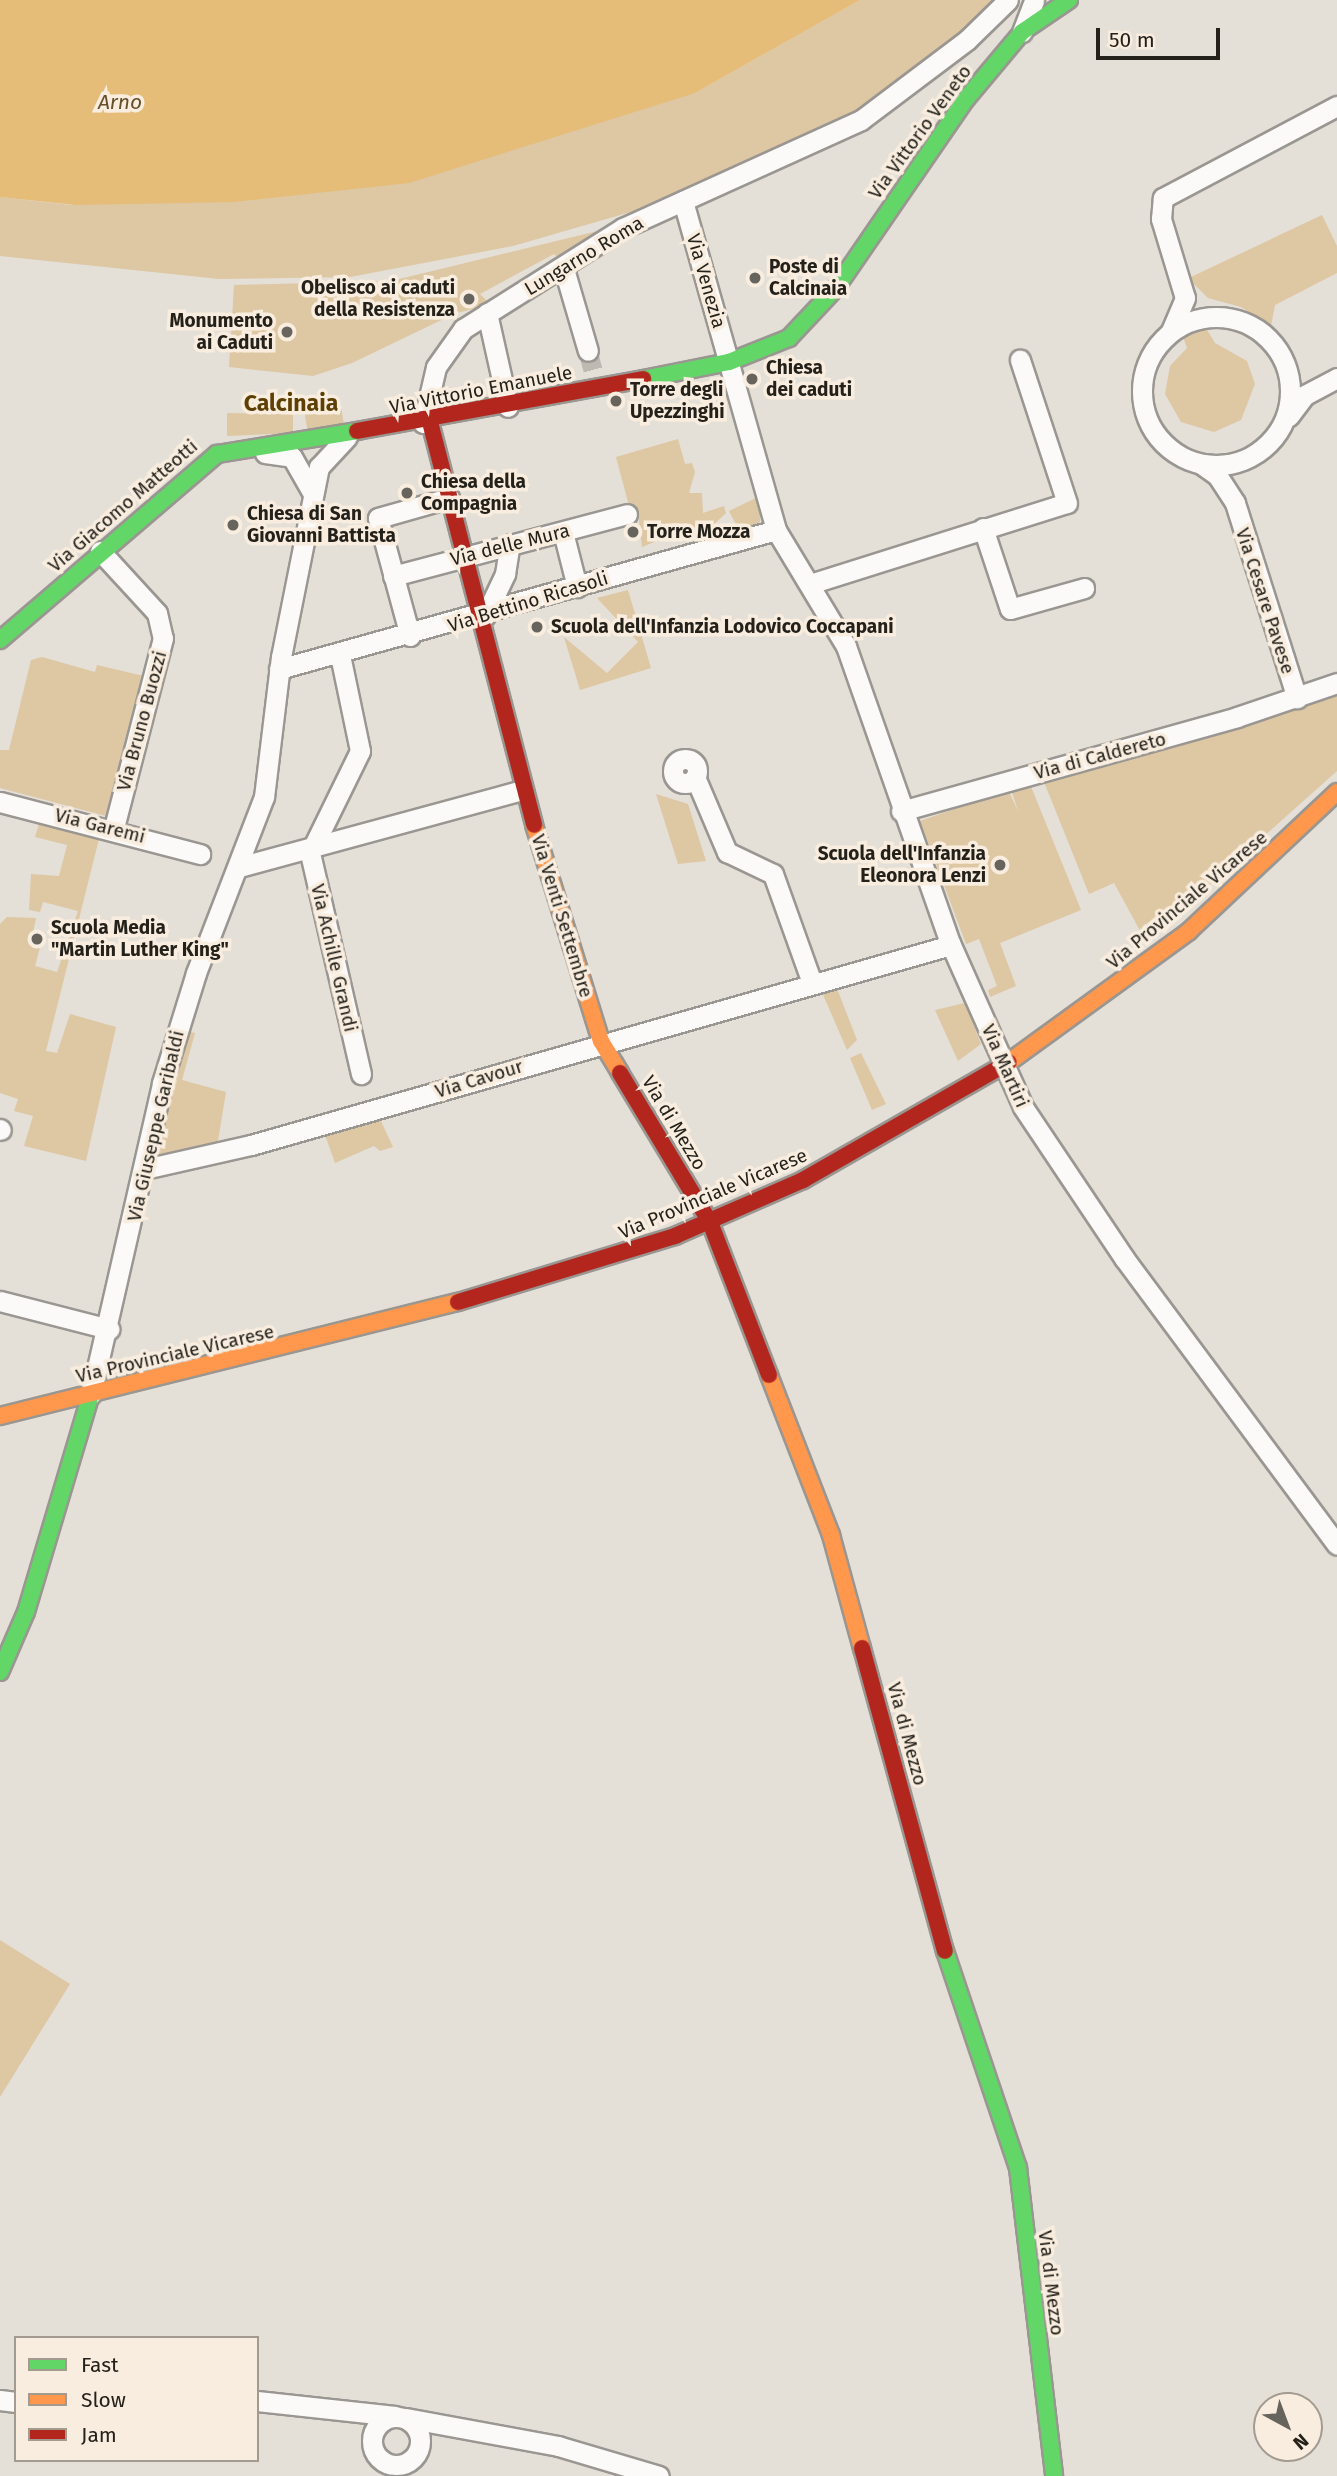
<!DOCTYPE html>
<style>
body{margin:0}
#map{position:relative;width:1337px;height:2476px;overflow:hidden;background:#e4dfd7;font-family:"Fira Sans",sans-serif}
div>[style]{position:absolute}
.green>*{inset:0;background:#dec7a3;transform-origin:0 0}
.water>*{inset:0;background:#e5bc78}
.street-tunnel>*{height:19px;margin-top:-9.5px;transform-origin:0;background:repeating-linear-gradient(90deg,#beb9b1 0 19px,transparent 0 29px)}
.roads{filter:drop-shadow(2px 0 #9a9691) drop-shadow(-2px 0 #9a9691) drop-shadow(0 2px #9a9691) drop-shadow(0 -2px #9a9691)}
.street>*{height:19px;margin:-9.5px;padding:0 9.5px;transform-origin:9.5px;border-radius:9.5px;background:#fbfaf9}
.street>.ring{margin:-9.5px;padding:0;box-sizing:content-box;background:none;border:19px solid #fbfaf9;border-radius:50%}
.fast>*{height:16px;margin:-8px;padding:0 8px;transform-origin:8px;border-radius:8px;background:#63d668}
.slow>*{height:16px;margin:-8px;padding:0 8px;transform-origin:8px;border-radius:8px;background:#ff974d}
.jam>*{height:16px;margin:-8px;padding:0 8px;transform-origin:8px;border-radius:8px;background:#b3261e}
.dots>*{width:19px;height:19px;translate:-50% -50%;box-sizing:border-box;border:4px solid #f8edde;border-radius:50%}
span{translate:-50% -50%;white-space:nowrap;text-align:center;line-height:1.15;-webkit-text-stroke:7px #f8edde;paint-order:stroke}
.street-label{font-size:19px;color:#24211b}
.poi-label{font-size:19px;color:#24211b;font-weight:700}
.left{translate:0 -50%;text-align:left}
.right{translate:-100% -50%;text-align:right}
.water-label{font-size:21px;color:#674f29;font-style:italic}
.quarter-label{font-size:23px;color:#5d3f03;font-weight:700}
.legend{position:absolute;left:14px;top:2336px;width:245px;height:126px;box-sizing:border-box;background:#f8edde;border:2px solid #a39b90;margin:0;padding:9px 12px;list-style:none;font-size:21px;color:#24211b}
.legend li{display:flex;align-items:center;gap:14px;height:35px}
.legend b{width:35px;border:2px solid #a39b90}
.north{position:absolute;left:1253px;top:2392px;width:70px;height:70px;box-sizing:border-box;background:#f8edde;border:2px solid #a39b90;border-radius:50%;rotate:139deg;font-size:19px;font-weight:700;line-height:28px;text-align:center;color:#24211b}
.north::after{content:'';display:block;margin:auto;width:24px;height:32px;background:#67645d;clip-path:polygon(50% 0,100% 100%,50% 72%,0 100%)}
.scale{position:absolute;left:1096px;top:28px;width:124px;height:32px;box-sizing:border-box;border:4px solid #24211b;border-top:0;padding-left:9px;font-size:21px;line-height:24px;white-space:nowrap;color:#24211b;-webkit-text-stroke:5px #f8edde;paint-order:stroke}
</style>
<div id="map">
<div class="green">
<i style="clip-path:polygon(860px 0,997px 0,919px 70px,855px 113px,634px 211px,513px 246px,350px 277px,219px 279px,0 256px,0 197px,71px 205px,695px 93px)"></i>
<i style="clip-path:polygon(1322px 215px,1337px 246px,1337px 273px,1275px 305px,1271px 326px,1241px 307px,1208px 298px,1193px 283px,1191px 277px)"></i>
<i style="clip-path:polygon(614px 227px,562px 261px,554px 254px,480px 294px,490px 304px,454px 314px,352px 363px,313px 376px,229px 367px,234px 285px,391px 281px)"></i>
<i style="clip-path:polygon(1203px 323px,1215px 343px,1247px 361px,1255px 384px,1241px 420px,1214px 432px,1181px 422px,1165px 394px,1170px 366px,1187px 348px,1182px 334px)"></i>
<i style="left:341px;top:406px;width:18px;height:37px;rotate:81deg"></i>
<i style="clip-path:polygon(227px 413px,293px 414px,293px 433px,227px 436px)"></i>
<i style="clip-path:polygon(678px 439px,685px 464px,692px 463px,695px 472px,689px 493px,702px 493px,703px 513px,724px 506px,726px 513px,710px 528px,688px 528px,642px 547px,638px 512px,629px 506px,616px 457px)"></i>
<i style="clip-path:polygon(760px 496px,760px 522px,740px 532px,729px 511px)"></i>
<i style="clip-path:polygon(628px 590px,651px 668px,580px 690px,564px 637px,607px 673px,638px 642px,597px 598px)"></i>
<i style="clip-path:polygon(42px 657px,95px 672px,97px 665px,144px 676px,106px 816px,0 788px,0 750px,9px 750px,31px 660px)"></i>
<i style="clip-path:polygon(1337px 694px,1337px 771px,1180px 911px,1144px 938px,1114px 883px,1089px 894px,1044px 782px)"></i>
<i style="clip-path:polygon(1030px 784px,1081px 910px,1000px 943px,1016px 986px,990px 997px,988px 990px,997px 986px,979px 939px,966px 944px,920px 821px,1008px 790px,1018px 811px,1011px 789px)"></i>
<i style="clip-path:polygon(656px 794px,688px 804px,706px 861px,678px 864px)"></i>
<i style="clip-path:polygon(39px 824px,99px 839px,46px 1051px,57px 1053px,70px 1014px,116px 1027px,86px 1161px,24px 1146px,33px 1116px,14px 1111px,18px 1099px,0 1093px,0 924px,7px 917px,36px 918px,33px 933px,43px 936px,35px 966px,57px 972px,78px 911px,43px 902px,40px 912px,29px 910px,31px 874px,59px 876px,67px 845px,35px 837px)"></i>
<i style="clip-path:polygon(836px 986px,857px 1040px,847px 1050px,821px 990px)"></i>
<i style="clip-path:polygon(965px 1003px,981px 1044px,958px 1061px,935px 1010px)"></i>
<i style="clip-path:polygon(186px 1031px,195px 1033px,182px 1080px,226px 1092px,218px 1141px,157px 1155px)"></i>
<i style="clip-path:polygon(861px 1053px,886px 1104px,872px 1110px,850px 1058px)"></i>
<i style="clip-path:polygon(380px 1119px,393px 1147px,380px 1151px,374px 1146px,335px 1163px,325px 1135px)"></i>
<i style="clip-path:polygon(0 1940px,70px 1984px,0 2097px)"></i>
</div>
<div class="water">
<i style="clip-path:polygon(0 0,860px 0,695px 93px,409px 183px,234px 202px,75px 205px,0 197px)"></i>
</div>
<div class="street-tunnel">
<i style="left:588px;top:351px;width:23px;rotate:75deg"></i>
</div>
<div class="roads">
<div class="street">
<i style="left:1022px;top:32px;width:34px;rotate:-69deg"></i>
<i style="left:683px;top:201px;width:342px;rotate:74.2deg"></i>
<i style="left:776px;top:530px;width:135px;rotate:58.9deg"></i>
<i style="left:846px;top:646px;width:317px;rotate:70.7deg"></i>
<i style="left:951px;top:945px;width:177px;rotate:66deg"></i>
<i style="left:1023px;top:1107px;width:182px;rotate:56.2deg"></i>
<i style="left:1124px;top:1258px;width:357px;rotate:53.4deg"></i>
<i style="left:564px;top:269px;width:85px;rotate:73.7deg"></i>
<i style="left:487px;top:313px;width:96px;rotate:77.4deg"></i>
<i class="ring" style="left:1142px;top:317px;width:129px;height:129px"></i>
<i style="left:1171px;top:331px;width:36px;rotate:-67deg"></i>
<i style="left:1185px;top:298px;width:83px;rotate:-106.9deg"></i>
<i style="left:1161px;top:219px;width:21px;rotate:-85deg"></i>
<i style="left:1163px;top:198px;width:197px;rotate:-27.9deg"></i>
<i style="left:1289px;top:416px;width:26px;rotate:-53deg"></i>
<i style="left:1305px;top:395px;width:36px;rotate:-28deg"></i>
<i style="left:423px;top:423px;width:57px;rotate:-76.9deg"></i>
<i style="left:436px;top:367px;width:47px;rotate:-54.6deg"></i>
<i style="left:463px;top:329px;width:189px;rotate:-32.3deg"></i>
<i style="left:623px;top:228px;width:261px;rotate:-24.4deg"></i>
<i style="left:861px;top:120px;width:133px;rotate:-37deg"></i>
<i style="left:967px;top:40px;width:57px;rotate:-44.3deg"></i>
<i style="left:265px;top:453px;width:27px;rotate:8deg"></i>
<i style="left:292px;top:457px;width:43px;rotate:60.4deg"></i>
<i style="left:1201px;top:464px;width:19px;rotate:35deg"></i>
<i style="left:1217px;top:475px;width:33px;rotate:57deg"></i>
<i style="left:1235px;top:503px;width:205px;rotate:72.4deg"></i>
<i style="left:983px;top:528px;width:85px;rotate:71.6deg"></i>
<i style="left:1010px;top:609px;width:77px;rotate:-15.8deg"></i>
<i style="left:563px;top:532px;width:57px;rotate:75.7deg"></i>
<i style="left:100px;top:551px;width:84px;rotate:47.4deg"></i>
<i style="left:157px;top:613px;width:26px;rotate:77deg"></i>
<i style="left:163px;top:638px;width:196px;rotate:104.5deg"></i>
<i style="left:393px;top:576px;width:242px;rotate:-14.8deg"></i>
<i style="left:813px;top:583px;width:266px;rotate:-17.5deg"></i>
<i style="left:1067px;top:503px;width:151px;rotate:-108.2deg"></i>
<i style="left:485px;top:616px;width:47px;rotate:-64.5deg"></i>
<i style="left:505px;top:574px;width:30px;rotate:-81deg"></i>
<i style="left:410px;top:636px;width:122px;rotate:-105.2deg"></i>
<i style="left:378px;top:518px;width:74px;rotate:-15.7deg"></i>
<i style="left:340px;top:655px;width:98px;rotate:78.2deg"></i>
<i style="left:360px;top:751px;width:114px;rotate:116.1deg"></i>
<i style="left:310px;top:853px;width:227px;rotate:77deg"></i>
<i style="left:279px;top:669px;width:516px;rotate:-15.63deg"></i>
<i class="ring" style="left:673px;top:759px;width:5px;height:5px"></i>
<i style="left:695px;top:777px;width:82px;rotate:66.9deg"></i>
<i style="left:727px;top:852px;width:51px;rotate:25.6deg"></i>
<i style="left:773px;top:874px;width:116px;rotate:70.3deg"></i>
<i style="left:0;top:802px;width:207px;rotate:14.6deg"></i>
<i style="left:901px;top:811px;width:349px;rotate:-15.6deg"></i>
<i style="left:1237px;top:717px;width:106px;rotate:-18.8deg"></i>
<i style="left:239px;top:867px;width:294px;rotate:-15.2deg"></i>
<i style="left:0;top:1129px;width:1px;rotate:45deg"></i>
<i style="left:145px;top:1169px;width:109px;rotate:-12.8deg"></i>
<i style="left:251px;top:1145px;width:728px;rotate:-15.95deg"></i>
<i style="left:0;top:1301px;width:113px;rotate:14.4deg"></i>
<i style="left:91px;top:1394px;width:319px;rotate:-77.1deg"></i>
<i style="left:162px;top:1083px;width:115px;rotate:-72.8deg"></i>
<i style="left:196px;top:973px;width:189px;rotate:-68.9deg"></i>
<i style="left:264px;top:797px;width:141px;rotate:-83.1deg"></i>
<i style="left:281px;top:657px;width:194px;rotate:-78.7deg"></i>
<i style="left:319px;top:467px;width:41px;rotate:-47deg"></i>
<i style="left:0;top:2400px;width:16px;rotate:7deg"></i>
<i style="left:257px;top:2401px;width:139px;rotate:6.2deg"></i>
<i class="ring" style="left:372px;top:2417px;width:29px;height:29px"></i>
<i style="left:406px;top:2418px;width:155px;rotate:10.4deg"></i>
<i style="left:558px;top:2446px;width:105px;rotate:16.5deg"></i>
</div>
<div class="fast">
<i style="left:643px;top:379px;width:88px;rotate:-11.2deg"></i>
<i style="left:729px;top:362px;width:65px;rotate:-21.8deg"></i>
<i style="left:789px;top:338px;width:69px;rotate:-46.8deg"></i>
<i style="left:836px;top:288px;width:229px;rotate:-55.5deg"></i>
<i style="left:966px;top:99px;width:87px;rotate:-50.1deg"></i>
<i style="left:1022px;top:32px;width:57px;rotate:-34.2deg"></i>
<i style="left:0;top:640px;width:286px;rotate:-40.6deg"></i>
<i style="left:217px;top:454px;width:142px;rotate:-9.3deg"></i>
<i style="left:0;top:1672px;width:65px;rotate:-66.6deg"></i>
<i style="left:26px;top:1612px;width:227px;rotate:-73.4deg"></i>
<i style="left:945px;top:1951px;width:229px;rotate:71.4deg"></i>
<i style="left:1018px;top:2168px;width:310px;rotate:83.3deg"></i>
</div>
<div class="slow">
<i style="left:534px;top:825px;width:226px;rotate:72.8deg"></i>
<i style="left:601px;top:1041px;width:37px;rotate:59deg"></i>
<i style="left:1009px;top:1062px;width:223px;rotate:-36deg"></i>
<i style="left:1189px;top:931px;width:203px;rotate:-43.2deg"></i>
<i style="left:769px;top:1375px;width:172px;rotate:68.8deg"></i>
<i style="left:831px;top:1535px;width:117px;rotate:74.7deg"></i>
<i style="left:0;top:1416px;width:472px;rotate:-14deg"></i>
</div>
<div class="jam">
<i style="left:430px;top:422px;width:416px;rotate:75.5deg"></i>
<i style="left:357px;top:431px;width:291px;rotate:-10.3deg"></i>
<i style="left:620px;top:1073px;width:174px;rotate:58.9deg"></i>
<i style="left:710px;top:1222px;width:164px;rotate:68.9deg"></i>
<i style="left:458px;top:1302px;width:227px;rotate:-16.9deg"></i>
<i style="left:675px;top:1236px;width:140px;rotate:-23.6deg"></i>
<i style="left:803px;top:1180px;width:237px;rotate:-29.8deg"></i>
<i style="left:862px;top:1648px;width:314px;rotate:74.7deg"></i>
</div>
</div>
<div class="dots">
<i style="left:755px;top:278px;background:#67645d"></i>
<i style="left:469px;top:299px;background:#67645d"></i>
<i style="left:287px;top:332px;background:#67645d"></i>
<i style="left:752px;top:379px;background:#67645d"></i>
<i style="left:616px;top:401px;background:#67645d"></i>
<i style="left:407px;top:493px;background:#67645d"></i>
<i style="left:233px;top:525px;background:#67645d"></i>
<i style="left:633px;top:532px;background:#67645d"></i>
<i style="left:537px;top:627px;background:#67645d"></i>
<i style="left:1000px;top:865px;background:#67645d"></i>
<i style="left:37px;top:939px;background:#67645d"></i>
</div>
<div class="street-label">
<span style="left:920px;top:132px;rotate:-54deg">Via Vittorio Veneto</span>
<span style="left:584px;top:256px;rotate:-31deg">Lungarno Roma</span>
<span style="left:706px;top:281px;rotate:74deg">Via Venezia</span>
<span style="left:481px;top:390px;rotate:-11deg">Via Vittorio Emanuele</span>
<span style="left:123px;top:506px;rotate:-41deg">Via Giacomo Matteotti</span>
<span style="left:510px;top:545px;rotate:-14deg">Via delle Mura</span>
<span style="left:1265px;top:601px;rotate:72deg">Via Cesare Pavese</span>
<span style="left:528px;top:602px;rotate:-17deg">Via Bettino Ricasoli</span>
<span style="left:142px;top:721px;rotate:-75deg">Via Bruno Buozzi</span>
<span style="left:1100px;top:756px;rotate:-15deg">Via di Caldereto</span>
<span style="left:100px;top:826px;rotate:14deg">Via Garemi</span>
<span style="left:1187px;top:900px;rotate:-40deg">Via Provinciale Vicarese</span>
<span style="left:562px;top:916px;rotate:73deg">Via Venti Settembre</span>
<span style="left:334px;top:958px;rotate:77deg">Via Achille Grandi</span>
<span style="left:1005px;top:1066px;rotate:66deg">Via Martiri</span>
<span style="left:479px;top:1079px;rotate:-17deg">Via Cavour</span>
<span style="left:674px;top:1123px;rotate:59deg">Via di Mezzo</span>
<span style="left:156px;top:1126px;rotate:-77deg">Via Giuseppe Garibaldi</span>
<span style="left:713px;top:1194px;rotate:-23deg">Via Provinciale Vicarese</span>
<span style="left:175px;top:1354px;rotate:-13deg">Via Provinciale Vicarese</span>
<span style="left:907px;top:1734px;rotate:75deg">Via di Mezzo</span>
<span style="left:1051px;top:2283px;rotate:83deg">Via di Mezzo</span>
</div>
<div class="poi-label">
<span class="left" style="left:769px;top:278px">Poste di<br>Calcinaia</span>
<span class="right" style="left:455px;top:299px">Obelisco ai caduti<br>della Resistenza</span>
<span class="right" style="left:273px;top:332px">Monumento<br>ai Caduti</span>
<span class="left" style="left:766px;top:379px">Chiesa<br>dei caduti</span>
<span class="left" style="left:630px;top:401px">Torre degli<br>Upezzinghi</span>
<span class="left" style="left:421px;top:493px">Chiesa della<br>Compagnia</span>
<span class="left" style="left:247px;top:525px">Chiesa di San<br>Giovanni Battista</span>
<span class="left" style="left:647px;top:532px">Torre Mozza</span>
<span class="left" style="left:551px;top:627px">Scuola dell'Infanzia Lodovico Coccapani</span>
<span class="right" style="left:986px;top:865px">Scuola dell'Infanzia<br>Eleonora Lenzi</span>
<span class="left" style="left:51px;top:939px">Scuola Media<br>"Martin Luther King"</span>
</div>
<div class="water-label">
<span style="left:120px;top:102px">Arno</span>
</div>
<div class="quarter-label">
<span style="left:291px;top:403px">Calcinaia</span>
</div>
<ul class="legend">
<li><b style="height:9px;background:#63d668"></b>Fast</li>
<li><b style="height:9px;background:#ff974d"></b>Slow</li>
<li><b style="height:9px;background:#b3261e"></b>Jam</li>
</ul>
<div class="north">N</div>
<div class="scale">50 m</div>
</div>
